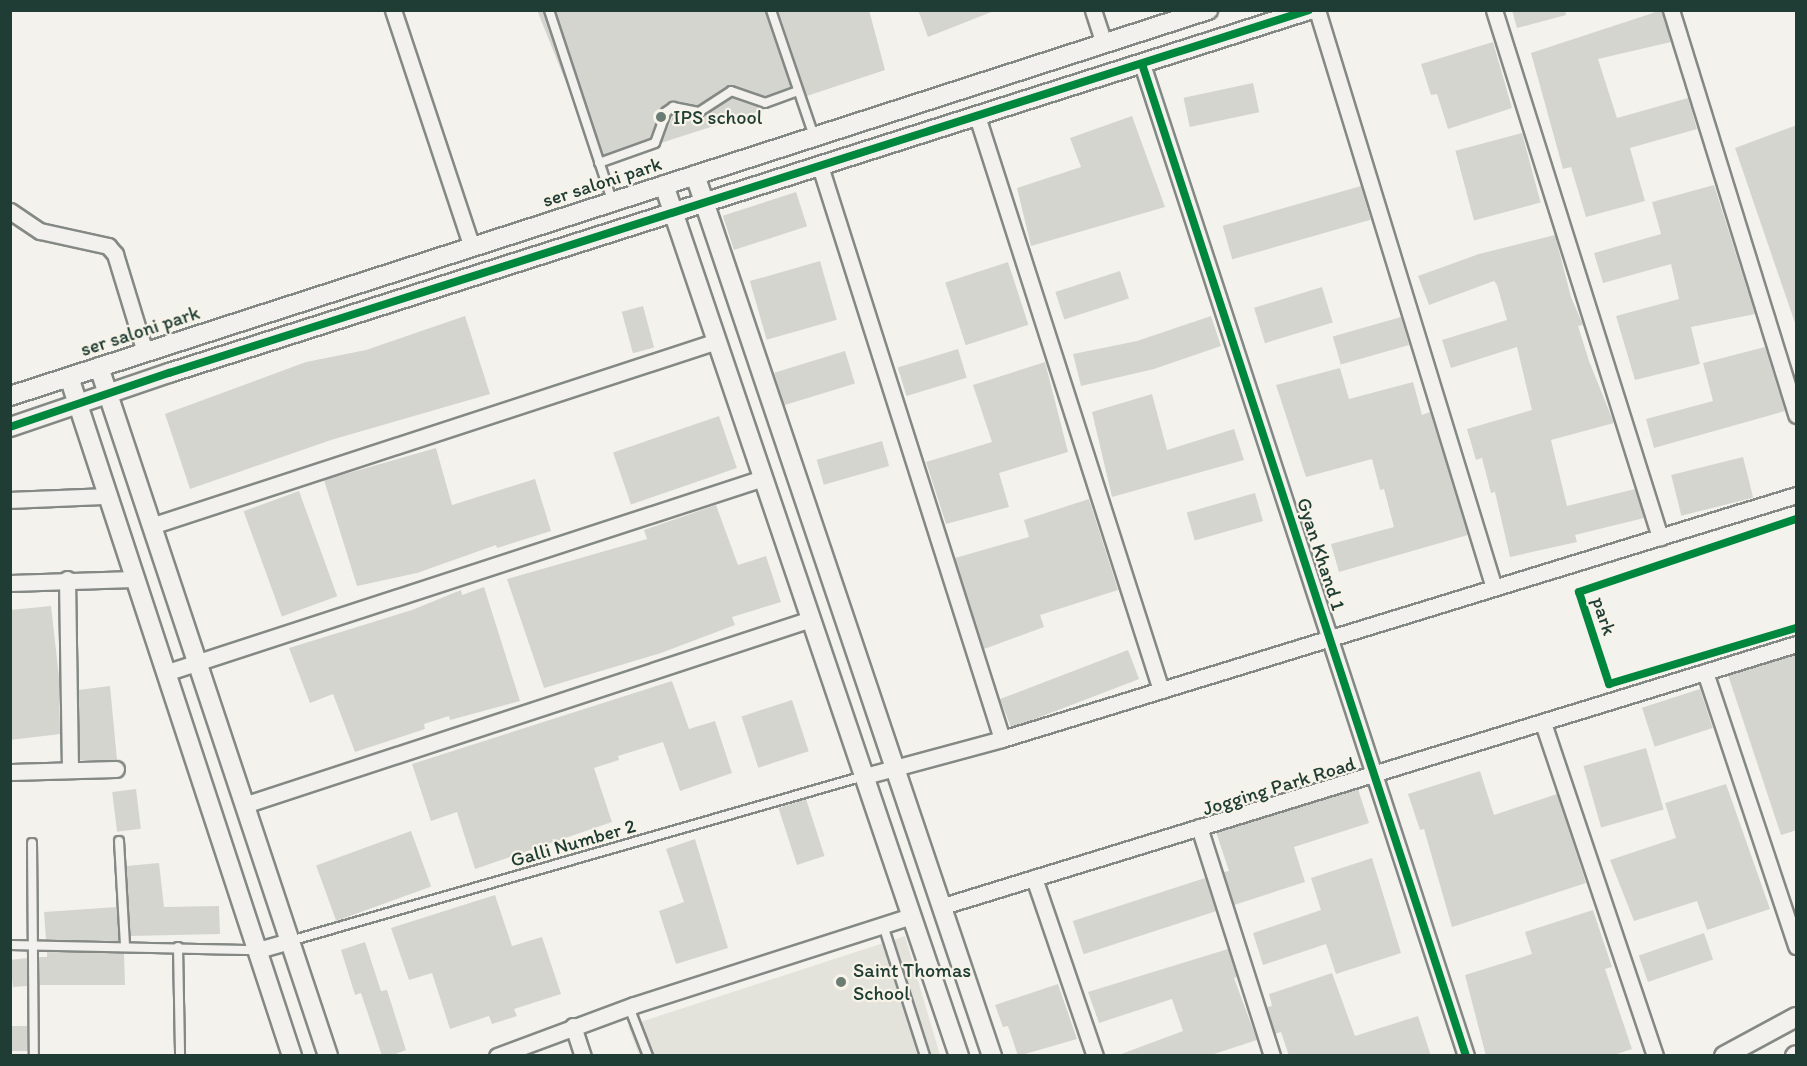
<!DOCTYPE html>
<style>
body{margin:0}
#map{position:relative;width:1807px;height:1066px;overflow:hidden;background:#f4f2ec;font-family:Itim,sans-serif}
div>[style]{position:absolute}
.built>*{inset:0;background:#e4e3db}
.building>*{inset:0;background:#d5d5d0;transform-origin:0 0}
.roads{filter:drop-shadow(2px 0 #848985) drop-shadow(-2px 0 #848985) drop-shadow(0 2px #848985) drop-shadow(0 -2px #848985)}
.service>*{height:8px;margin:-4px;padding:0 4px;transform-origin:4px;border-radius:4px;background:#f2f1ed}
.minor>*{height:15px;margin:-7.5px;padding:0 7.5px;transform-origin:7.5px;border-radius:7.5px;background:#f2f1ed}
.tertiary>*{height:18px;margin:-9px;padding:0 9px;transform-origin:9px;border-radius:9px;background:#f2f1ed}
.cycleway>*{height:8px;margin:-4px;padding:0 4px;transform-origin:4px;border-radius:4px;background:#00873e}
.dots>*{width:16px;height:16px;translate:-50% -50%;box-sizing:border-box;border:3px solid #f7f3e8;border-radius:50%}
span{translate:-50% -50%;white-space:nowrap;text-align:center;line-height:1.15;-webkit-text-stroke:4.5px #f7f3e8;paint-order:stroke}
.poi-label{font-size:20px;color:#1f3d34}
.left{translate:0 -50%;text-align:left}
.street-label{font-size:20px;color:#1f3d34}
.frame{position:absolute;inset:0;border:12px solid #1f3d34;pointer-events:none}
</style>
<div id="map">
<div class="built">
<i style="clip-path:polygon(905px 936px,940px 1055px,639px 1055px,628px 1026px)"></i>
</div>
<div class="building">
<i style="clip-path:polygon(537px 10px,543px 10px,567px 85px)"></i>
<i style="clip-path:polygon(555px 10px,765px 10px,791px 87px,765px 97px,731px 85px,698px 106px,671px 101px,661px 109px,650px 138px,603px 155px)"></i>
<i style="clip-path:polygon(778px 10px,869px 10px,885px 70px,807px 96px)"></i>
<i style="clip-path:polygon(918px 10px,994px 10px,994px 11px,928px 37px)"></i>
<i style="clip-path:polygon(1512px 10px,1565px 10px,1566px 15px,1517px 28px)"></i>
<i style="clip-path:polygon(1662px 10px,1671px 42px,1598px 59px,1617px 118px,1688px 98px,1697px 129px,1630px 148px,1645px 201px,1586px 217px,1571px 167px,1563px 169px,1531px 53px)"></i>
<i style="clip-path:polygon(1493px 42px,1512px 108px,1448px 129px,1437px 94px,1431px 95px,1421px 64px)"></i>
<i style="left:1253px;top:83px;width:30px;height:71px;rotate:78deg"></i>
<i style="clip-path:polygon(732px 98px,766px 109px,661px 143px,674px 113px,701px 117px)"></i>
<i style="clip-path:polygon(1132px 116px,1165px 207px,1031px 246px,1017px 188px,1081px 167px,1070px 138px)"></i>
<i style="clip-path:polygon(1797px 125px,1797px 323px,1795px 323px,1735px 148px)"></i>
<i style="left:1522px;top:133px;width:72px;height:69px;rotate:75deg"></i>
<i style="clip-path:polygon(1714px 185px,1755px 314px,1691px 327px,1700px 364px,1635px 380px,1616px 316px,1679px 299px,1671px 264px,1603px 283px,1594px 253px,1661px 234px,1652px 202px)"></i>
<i style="left:1361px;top:186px;width:35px;height:144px;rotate:74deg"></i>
<i style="left:796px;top:192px;width:36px;height:77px;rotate:72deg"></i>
<i style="clip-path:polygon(1555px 235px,1571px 297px,1583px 325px,1578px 326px,1589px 361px,1614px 423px,1551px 440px,1567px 506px,1635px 489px,1644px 518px,1575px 535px,1577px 542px,1510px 557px,1495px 492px,1491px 493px,1482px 458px,1476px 460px,1467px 429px,1532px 410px,1517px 347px,1451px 368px,1442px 340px,1507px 320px,1497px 285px,1494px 281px,1429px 305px,1418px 276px,1479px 254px)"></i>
<i style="left:820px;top:261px;width:61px;height:73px;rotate:74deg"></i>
<i style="left:1008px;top:262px;width:66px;height:66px;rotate:72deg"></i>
<i style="left:1120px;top:271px;width:29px;height:68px;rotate:72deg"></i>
<i style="left:1322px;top:287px;width:37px;height:71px;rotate:73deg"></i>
<i style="left:643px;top:306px;width:43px;height:22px;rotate:75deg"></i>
<i style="clip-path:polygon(465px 316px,490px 394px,331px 440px,190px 489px,165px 414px,306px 362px,366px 350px)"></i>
<i style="clip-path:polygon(1211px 316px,1221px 346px,1154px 369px,1081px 386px,1073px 354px,1137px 341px)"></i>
<i style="left:1401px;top:317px;width:29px;height:71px;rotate:74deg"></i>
<i style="clip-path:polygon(1765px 347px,1785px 411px,1654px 448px,1646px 419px,1713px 401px,1703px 363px)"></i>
<i style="left:958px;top:349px;width:30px;height:63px;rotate:73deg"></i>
<i style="left:845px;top:351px;width:34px;height:74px;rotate:73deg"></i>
<i style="clip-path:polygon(1045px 362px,1068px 452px,999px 473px,1009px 507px,946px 524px,926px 462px,992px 442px,973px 385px)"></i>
<i style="clip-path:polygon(1340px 368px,1349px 399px,1413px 382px,1422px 415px,1430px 412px,1468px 535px,1339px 572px,1331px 544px,1394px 527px,1384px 489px,1380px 490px,1372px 459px,1306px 477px,1276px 385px)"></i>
<i style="clip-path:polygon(1152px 394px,1167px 450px,1234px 429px,1244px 460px,1112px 497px,1092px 412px)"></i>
<i style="left:719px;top:416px;width:55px;height:112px;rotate:71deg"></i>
<i style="left:882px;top:441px;width:26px;height:68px;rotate:74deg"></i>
<i style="clip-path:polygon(436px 448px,452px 505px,535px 479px,551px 531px,497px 548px,496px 545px,417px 573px,357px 586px,324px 480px)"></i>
<i style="left:1743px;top:457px;width:42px;height:74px;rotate:76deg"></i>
<i style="left:299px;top:491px;width:112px;height:59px;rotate:70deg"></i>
<i style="left:1255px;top:493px;width:29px;height:71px;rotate:74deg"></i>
<i style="clip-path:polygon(1089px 499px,1118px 590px,1040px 615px,1044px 627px,984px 649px,955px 558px,1029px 537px,1024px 520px)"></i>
<i style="clip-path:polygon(716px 505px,738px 565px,766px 556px,781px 602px,732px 617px,735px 625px,661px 653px,544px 688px,507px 579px,647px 539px,644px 530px)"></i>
<i style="clip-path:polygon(484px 587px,520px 701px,450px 720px,449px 716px,424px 724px,425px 729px,355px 752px,333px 694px,310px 703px,289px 648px,412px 610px,461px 590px,462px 595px)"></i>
<i style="clip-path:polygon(51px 606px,59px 677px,60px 734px,10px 740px,10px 610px)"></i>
<i style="left:1128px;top:650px;width:31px;height:137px;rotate:69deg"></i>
<i style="clip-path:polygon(1797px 654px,1797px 830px,1781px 835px,1728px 675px)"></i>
<i style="clip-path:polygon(672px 681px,689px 729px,715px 721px,732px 773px,680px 791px,663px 742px,618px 756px,619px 760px,594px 768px,612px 822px,475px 869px,457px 812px,431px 821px,412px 764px)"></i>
<i style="clip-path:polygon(110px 686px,117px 760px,80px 760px,78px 690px)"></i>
<i style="left:1700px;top:689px;width:41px;height:61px;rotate:72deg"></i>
<i style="left:792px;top:700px;width:54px;height:53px;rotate:72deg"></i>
<i style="left:1646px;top:748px;width:64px;height:65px;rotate:74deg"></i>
<i style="clip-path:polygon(1480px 771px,1494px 815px,1557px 794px,1586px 883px,1452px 927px,1424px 829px,1420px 830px,1408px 794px)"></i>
<i style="clip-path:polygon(1726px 784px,1770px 909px,1707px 930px,1697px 901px,1634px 921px,1610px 860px,1676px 838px,1665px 803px)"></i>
<i style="left:136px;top:789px;width:40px;height:24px;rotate:83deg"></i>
<i style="clip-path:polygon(1358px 789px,1369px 823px,1294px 847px,1305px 882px,1234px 905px,1224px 872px,1229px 871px,1216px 832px)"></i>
<i style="left:806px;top:799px;width:60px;height:29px;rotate:72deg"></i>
<i style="left:411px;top:831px;width:59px;height:101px;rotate:70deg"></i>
<i style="clip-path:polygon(695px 839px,728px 948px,676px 964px,659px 911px,684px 902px,666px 849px)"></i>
<i style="clip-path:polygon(1372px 858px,1401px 953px,1336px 974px,1326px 944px,1263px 965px,1253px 933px,1321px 910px,1311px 878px)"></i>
<i style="clip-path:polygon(159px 863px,164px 907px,219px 906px,220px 934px,130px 936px,126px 866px)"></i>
<i style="left:1205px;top:878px;width:35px;height:139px;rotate:72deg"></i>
<i style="clip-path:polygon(495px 895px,512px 946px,542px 937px,561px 994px,514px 1009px,517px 1016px,492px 1024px,489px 1016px,450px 1029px,432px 973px,409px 980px,391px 928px)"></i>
<i style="clip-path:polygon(117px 907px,119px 941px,46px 940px,44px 912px)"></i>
<i style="clip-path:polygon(1593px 910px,1612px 967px,1605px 969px,1632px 1049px,1611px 1056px,1486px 1056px,1465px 975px,1532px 954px,1525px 932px)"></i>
<i style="left:1704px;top:933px;width:28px;height:69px;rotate:71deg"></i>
<i style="clip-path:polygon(365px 942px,381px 991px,387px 990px,406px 1050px,390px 1056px,382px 1056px,361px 993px,355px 995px,341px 950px)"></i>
<i style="clip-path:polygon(1228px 949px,1237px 977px,1234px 978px,1257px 1040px,1208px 1056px,1116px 1056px,1183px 1031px,1172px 999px,1099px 1023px,1088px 992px)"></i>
<i style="clip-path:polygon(47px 952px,124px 953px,125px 985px,39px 985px,39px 957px,47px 957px)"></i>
<i style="clip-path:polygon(27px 958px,27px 986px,13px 987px,10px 960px)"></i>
<i style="clip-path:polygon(1332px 973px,1355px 1036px,1418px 1016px,1431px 1056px,1289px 1056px,1281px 1032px,1275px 1034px,1267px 1007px,1272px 1006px,1269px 994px)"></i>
<i style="clip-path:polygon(1058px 984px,1077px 1039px,1018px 1056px,1008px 1026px,1003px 1027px,995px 1005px)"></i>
<i style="left:28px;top:1026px;width:25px;height:18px;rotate:90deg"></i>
</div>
<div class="roads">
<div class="service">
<i style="left:549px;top:10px;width:201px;rotate:71.7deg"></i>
<i style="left:771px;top:10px;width:133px;rotate:71.2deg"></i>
<i style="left:599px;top:163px;width:59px;rotate:-19.7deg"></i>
<i style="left:655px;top:143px;width:33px;rotate:-70deg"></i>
<i style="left:666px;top:112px;width:9px;rotate:-36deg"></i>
<i style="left:673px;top:107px;width:26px;rotate:11deg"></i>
<i style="left:699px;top:112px;width:38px;rotate:-33deg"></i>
<i style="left:731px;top:91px;width:36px;rotate:19deg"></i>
<i style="left:765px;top:103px;width:35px;rotate:-20deg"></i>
<i style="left:119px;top:841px;width:104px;rotate:86.7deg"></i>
<i style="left:32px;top:843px;width:213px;rotate:89.5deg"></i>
<i style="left:883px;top:925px;width:138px;rotate:72.2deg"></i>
<i style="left:290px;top:941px;width:597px;rotate:-16.04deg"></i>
<i style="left:10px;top:945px;width:248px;rotate:1.2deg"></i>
<i style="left:178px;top:947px;width:109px;rotate:88.9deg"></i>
<i style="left:629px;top:1007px;width:53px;rotate:68.8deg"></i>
</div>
<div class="minor">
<i style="left:393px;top:10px;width:250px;rotate:71.6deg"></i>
<i style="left:1093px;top:10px;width:35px;rotate:72deg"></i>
<i style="left:1317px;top:10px;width:604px;rotate:72.97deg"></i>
<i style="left:1494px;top:10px;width:553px;rotate:72.52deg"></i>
<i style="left:1671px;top:10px;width:424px;rotate:72.8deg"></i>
<i style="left:1142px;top:64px;width:1044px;rotate:71.91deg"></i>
<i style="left:977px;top:116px;width:603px;rotate:72.23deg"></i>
<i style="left:820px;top:166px;width:601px;rotate:72.38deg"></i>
<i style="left:10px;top:211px;width:36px;rotate:34deg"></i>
<i style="left:40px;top:231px;width:70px;rotate:12.4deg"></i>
<i style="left:108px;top:246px;width:11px;rotate:49deg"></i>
<i style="left:115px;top:254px;width:102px;rotate:73deg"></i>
<i style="left:10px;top:500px;width:97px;rotate:-2.4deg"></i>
<i style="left:151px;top:526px;width:595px;rotate:-18.1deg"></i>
<i style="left:67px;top:579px;width:191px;rotate:89.1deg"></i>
<i style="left:10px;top:583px;width:124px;rotate:-1.8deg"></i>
<i style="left:1705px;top:672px;width:289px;rotate:71.6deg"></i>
<i style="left:165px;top:673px;width:629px;rotate:-18.06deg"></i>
<i style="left:1543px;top:723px;width:351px;rotate:71.4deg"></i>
<i style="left:10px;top:772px;width:106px;rotate:-1.6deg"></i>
<i style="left:865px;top:776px;width:142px;rotate:-15.1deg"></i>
<i style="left:1002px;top:739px;width:831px;rotate:-17.08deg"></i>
<i style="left:244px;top:805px;width:597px;rotate:-18.16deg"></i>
<i style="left:1199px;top:827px;width:240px;rotate:72.3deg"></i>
<i style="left:1034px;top:878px;width:188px;rotate:71.1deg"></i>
<i style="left:943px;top:906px;width:892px;rotate:-17.07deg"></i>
<i style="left:258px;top:950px;width:32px;rotate:-16deg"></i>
<i style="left:573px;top:1026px;width:32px;rotate:72deg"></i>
<i style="left:497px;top:1056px;width:146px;rotate:-20.4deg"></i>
<i style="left:634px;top:1005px;width:291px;rotate:-17.8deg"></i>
</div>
<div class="tertiary">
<i style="left:695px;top:175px;width:930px;rotate:71.37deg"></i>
<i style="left:664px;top:185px;width:920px;rotate:71.29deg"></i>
<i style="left:99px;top:367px;width:726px;rotate:71.61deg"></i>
<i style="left:69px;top:377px;width:715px;rotate:71.82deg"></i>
<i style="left:10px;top:396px;width:1259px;rotate:-17.86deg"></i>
<i style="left:10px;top:427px;width:168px;rotate:-18.8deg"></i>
<i style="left:169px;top:373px;width:1196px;rotate:-17.66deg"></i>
<i style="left:1724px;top:1056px;width:82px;rotate:-28.4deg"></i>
<i style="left:1795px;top:1056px;width:1px;rotate:-45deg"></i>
</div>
</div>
<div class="cycleway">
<i style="left:1142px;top:64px;width:1044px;rotate:71.91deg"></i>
<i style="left:10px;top:427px;width:168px;rotate:-18.8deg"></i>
<i style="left:169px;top:373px;width:1196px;rotate:-17.66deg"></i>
<i style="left:1796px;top:519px;width:229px;rotate:161.4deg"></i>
<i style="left:1579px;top:592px;width:97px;rotate:71.9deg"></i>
<i style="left:1609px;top:684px;width:195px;rotate:-16.7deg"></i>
</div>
<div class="dots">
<i style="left:661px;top:117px;background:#6a7c74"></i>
<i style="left:841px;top:982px;background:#6a7c74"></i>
</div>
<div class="poi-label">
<span class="left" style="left:673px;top:117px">IPS school</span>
<span class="left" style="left:853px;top:982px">Saint Thomas<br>School</span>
</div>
<div class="street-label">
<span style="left:602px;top:182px;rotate:-18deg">ser saloni park</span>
<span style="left:140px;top:331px;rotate:-18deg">ser saloni park</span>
<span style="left:1321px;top:554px;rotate:72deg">Gyan Khand 1</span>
<span style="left:1604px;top:616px;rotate:72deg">park</span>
<span style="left:1279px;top:786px;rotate:-17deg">Jogging Park Road</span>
<span style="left:573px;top:843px;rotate:-16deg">Galli Number 2</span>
</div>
<div class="frame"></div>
</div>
